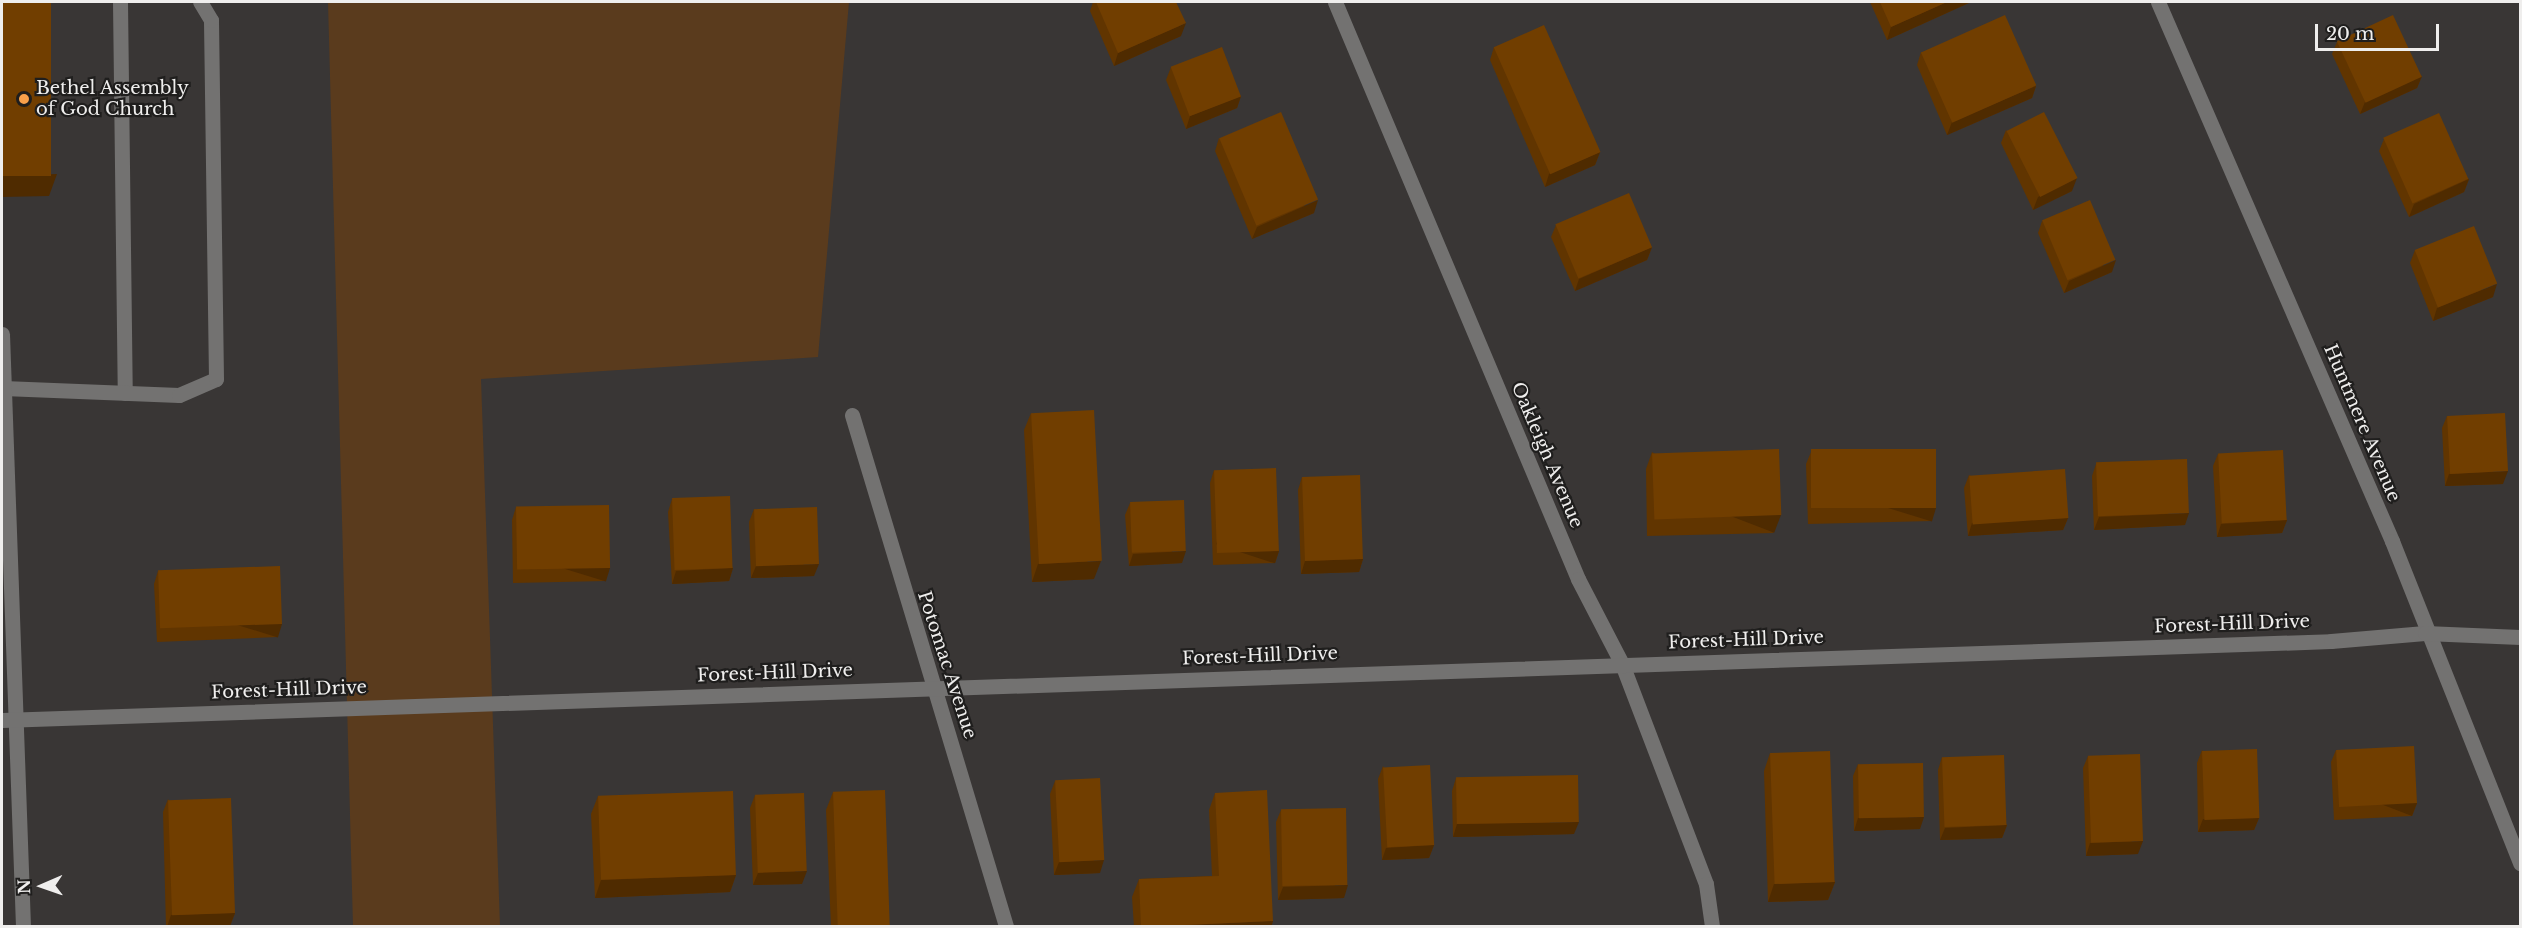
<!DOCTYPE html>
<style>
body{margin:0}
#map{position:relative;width:2522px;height:928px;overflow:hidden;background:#393635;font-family:"Libre Baskerville",serif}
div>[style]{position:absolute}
.green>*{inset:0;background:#5a3b1d}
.lane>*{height:15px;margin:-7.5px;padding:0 7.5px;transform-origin:7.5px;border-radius:7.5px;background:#737271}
.street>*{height:15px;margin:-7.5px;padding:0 7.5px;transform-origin:7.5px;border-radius:7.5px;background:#737271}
.wall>*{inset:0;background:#613500}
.shaded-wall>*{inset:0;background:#4f2b00;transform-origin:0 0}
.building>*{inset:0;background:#713e00;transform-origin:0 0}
.dots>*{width:16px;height:16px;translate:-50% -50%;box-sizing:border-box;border:3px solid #1f1e1d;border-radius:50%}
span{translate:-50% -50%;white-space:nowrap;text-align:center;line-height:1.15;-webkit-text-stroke:4.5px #1f1e1d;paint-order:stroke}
.poi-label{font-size:18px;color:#efeeed}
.left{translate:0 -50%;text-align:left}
.street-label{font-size:18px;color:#efeeed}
.frame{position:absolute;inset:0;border:3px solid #efeeed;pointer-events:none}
.north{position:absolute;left:12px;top:856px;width:60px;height:60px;-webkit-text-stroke:4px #1f1e1d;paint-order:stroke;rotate:268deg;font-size:16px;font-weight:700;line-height:24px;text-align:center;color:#efeeed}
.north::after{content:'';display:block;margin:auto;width:21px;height:27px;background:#efeeed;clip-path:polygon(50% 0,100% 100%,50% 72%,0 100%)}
.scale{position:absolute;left:2315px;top:24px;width:124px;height:27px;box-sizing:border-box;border:3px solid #efeeed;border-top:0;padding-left:8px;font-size:18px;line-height:21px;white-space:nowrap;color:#efeeed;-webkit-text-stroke:4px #1f1e1d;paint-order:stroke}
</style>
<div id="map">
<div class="green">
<i style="clip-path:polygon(328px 2px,849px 2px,818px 357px,481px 379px,500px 926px,353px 926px)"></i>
</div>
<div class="lane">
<i style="left:120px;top:2px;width:391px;rotate:89.3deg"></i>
<i style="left:3px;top:388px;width:176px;rotate:2.3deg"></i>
<i style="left:179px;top:395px;width:40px;rotate:-23.4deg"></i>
<i style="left:216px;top:379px;width:359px;rotate:-90.8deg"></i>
<i style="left:211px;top:20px;width:21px;rotate:-121deg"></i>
</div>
<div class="street">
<i style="left:1335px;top:2px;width:626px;rotate:67.16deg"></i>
<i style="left:1578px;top:579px;width:96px;rotate:62.6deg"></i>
<i style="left:1622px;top:664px;width:235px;rotate:69.1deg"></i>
<i style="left:1706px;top:884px;width:42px;rotate:81.9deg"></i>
<i style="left:2158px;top:2px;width:588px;rotate:66.53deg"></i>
<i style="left:2392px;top:541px;width:347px;rotate:68.3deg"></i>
<i style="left:2px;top:334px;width:592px;rotate:87.97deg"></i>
<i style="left:852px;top:415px;width:534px;rotate:73.23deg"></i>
<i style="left:2px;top:720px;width:2330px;rotate:-1.94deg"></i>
<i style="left:2331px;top:641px;width:94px;rotate:-4.9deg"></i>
<i style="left:2425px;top:633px;width:95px;rotate:2.4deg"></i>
</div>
<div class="wall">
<i style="clip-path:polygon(1093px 2px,1176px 2px,1181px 36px,1114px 66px,1090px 11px)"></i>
<i style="clip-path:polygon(1870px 2px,1971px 2px,1887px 40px)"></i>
<i style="clip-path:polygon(2337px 42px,2422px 76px,2417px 88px,2360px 114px,2332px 54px)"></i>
<i style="clip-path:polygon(1494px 47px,1600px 152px,1595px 165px,1545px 187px,1490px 60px)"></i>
<i style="clip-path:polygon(1921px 52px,2036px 86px,2032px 98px,1947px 135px,1917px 65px)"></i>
<i style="clip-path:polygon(1171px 67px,1241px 96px,1237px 108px,1186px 129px,1166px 80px)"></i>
<i style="clip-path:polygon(2006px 130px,2072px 191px,2033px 210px,2001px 143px)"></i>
<i style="clip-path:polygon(1219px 138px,1314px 213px,1252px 239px,1215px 151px)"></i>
<i style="clip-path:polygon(2384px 139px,2469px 179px,2464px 192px,2409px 217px,2379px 151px)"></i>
<i style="clip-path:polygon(2042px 221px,2112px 272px,2064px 293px,2038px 233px)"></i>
<i style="clip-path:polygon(1556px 225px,1652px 247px,1647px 260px,1575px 291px,1551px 237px)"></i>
<i style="clip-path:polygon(2415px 250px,2493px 297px,2433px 321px,2410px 263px)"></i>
<i style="clip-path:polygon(1031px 413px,1094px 579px,1032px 582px,1024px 430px)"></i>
<i style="clip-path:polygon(2447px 416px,2503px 484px,2445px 486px,2442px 428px)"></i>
<i style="clip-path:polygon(1652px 452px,1774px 533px,1647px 536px,1646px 469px)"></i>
<i style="clip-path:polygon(1811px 452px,1932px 521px,1808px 524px,1806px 464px)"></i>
<i style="clip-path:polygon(2218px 454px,2287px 520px,2282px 533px,2217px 537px,2213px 466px)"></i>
<i style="clip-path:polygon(2096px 464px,2185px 525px,2094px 530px,2092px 476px)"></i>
<i style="clip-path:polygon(1214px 470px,1279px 551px,1275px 563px,1213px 565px,1210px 483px)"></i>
<i style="clip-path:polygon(1969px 475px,2068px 518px,2063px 530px,1968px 536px,1964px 488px)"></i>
<i style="clip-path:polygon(1302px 477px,1363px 559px,1359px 572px,1301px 574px,1298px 490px)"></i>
<i style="clip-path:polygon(672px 499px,733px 568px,729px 581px,672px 584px,668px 512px)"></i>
<i style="clip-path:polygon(1130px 503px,1182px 563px,1129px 566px,1125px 515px)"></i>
<i style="clip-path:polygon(516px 507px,606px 581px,513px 583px,512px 520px)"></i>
<i style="clip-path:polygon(754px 509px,814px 576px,751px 578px,749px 522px)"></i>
<i style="clip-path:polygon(158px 571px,278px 637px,157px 642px,154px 584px)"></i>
<i style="clip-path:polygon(2202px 750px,2259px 818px,2254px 830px,2198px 832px,2197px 763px)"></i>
<i style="clip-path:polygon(2336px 750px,2417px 803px,2412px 816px,2334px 820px,2331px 762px)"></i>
<i style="clip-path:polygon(1770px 753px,1835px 882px,1828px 900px,1768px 902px,1764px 771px)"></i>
<i style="clip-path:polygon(2088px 756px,2138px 854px,2086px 856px,2083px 768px)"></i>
<i style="clip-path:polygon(1942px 757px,2007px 825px,2002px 838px,1940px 840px,1938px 770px)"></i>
<i style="clip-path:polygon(1858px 764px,1920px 829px,1854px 831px,1853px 776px)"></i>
<i style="clip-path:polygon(1383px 766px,1434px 845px,1429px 858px,1382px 860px,1378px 779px)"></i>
<i style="clip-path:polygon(1456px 778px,1574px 834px,1453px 837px,1452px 791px)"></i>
<i style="clip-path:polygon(1055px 781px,1100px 873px,1054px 875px,1050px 794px)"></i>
<i style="clip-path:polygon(833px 792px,890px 927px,831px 927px,826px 810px)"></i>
<i style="clip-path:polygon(1215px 793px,1273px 921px,1271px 927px,1134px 927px,1132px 897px,1139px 879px,1212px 876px,1209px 810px)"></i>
<i style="clip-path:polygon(755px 795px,802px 884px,753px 885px,750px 808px)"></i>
<i style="clip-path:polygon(598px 796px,736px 875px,730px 892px,595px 898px,591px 814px)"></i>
<i style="clip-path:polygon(168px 799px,235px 913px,230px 926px,166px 927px,163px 812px)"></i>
<i style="clip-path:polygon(1281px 810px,1344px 898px,1278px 900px,1276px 822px)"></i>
</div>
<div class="shaded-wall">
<i style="clip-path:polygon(1947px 2px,1971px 2px,1887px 40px,1891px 27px)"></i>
<i style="clip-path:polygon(1186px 23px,1181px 36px,1114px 66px,1118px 53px)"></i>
<i style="clip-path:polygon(2422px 76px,2417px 88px,2360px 114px,2365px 102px)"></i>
<i style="clip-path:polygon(2036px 86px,2032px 98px,1947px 135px,1952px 122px)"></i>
<i style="clip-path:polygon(1241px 96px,1237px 108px,1186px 129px,1190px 116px)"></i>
<i style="clip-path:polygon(1600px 152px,1595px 165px,1545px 187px,1549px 174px)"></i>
<i style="clip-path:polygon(57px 174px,49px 196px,2px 197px,2px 176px)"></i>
<i style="clip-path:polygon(2077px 178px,2072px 191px,2033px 210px,2038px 197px)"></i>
<i style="clip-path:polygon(2469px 179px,2464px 192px,2409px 217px,2414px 204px)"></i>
<i style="clip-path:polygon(1318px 200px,1314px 213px,1252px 239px,1257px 227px)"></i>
<i style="clip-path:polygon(1652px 247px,1647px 260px,1575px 291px,1579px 279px)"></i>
<i style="clip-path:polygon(2116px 260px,2112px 272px,2064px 293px,2069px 281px)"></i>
<i style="clip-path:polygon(2497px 284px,2493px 297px,2433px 321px,2437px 308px)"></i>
<i style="clip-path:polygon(2508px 471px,2503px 484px,2445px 486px,2449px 474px)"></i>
<i style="left:1936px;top:508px;width:14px;height:124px;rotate:107deg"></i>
<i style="clip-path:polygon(2189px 513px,2185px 525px,2094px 530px,2099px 517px)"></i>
<i style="left:1781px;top:515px;width:19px;height:127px;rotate:111deg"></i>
<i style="clip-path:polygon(2068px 518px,2063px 530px,1968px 536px,1972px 523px)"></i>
<i style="clip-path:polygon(2287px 520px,2282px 533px,2217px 537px,2221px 524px)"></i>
<i style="clip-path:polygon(1186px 551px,1182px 563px,1129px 566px,1133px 554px)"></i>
<i style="left:1279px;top:551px;width:13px;height:62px;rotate:108deg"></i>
<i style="clip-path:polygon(1363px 559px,1359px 572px,1301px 574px,1305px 561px)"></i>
<i style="clip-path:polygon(1101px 561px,1094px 579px,1032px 582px,1038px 564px)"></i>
<i style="clip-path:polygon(819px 564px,814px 576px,751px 578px,756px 566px)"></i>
<i style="left:610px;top:568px;width:14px;height:92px;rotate:107deg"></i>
<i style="clip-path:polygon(733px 568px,729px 581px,672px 584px,676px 571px)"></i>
<i style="left:282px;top:624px;width:14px;height:121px;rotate:107deg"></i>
<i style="left:2417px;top:803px;width:14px;height:78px;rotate:111deg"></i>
<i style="clip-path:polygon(1924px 817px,1920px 829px,1854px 831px,1858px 818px)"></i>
<i style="clip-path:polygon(2259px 818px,2254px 830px,2198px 832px,2203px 819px)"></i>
<i style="clip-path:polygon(1579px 822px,1574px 834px,1453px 837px,1457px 824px)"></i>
<i style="clip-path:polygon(2007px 825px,2002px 838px,1940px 840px,1945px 828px)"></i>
<i style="clip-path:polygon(2143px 841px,2138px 854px,2086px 856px,2090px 843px)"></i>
<i style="clip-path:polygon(1434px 845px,1429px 858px,1382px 860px,1386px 848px)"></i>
<i style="clip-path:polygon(1104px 860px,1100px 873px,1054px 875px,1059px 862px)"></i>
<i style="clip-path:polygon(807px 871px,802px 884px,753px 885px,758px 873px)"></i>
<i style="clip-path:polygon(736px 875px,730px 892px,595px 898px,601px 880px)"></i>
<i style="clip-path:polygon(1835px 882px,1828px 900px,1768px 902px,1774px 884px)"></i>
<i style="clip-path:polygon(1348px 885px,1344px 898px,1278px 900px,1283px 887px)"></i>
<i style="clip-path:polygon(235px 913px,230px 926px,167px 927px,171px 915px)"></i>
<i style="clip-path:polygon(1273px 921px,1271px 927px,1149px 927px)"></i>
</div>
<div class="building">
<i style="left:2px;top:2px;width:49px;height:174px"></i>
<i style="clip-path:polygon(1096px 2px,1176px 2px,1186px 23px,1118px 53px)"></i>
<i style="clip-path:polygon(1880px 2px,1947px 2px,1891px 27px)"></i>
<i style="left:2005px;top:15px;width:77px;height:92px;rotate:66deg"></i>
<i style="left:2393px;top:15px;width:68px;height:62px;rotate:65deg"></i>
<i style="left:1544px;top:25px;width:139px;height:55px;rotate:66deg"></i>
<i style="left:1222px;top:47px;width:53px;height:55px;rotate:69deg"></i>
<i style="left:1281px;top:112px;width:95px;height:67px;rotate:67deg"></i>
<i style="left:2044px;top:112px;width:74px;height:42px;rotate:63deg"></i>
<i style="left:2439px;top:113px;width:72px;height:61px;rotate:66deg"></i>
<i style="left:1629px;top:193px;width:59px;height:80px;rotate:67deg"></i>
<i style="left:2090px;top:200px;width:65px;height:52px;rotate:67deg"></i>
<i style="left:2474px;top:226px;width:62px;height:64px;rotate:68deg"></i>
<i style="left:1094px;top:410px;width:151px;height:63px;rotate:87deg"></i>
<i style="left:2505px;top:413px;width:58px;height:58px;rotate:87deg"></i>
<i style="left:1779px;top:449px;width:66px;height:127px;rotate:88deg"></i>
<i style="left:1936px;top:449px;width:59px;height:125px;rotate:90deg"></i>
<i style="left:2283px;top:450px;width:70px;height:65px;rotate:87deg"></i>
<i style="left:2187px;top:459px;width:54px;height:91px;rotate:88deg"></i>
<i style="left:1276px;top:468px;width:83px;height:62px;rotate:88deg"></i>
<i style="left:2065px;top:469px;width:49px;height:96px;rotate:86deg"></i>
<i style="left:1360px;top:475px;width:84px;height:58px;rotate:88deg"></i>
<i style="left:730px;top:496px;width:72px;height:58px;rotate:88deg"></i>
<i style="left:1184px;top:500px;width:51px;height:54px;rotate:88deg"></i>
<i style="left:609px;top:505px;width:63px;height:93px;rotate:89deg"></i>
<i style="left:817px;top:507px;width:57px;height:63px;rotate:88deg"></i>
<i style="left:280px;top:566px;width:58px;height:122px;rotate:88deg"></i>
<i style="left:2414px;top:746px;width:57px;height:78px;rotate:87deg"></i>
<i style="left:2257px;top:749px;width:69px;height:55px;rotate:88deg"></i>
<i style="left:1830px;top:751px;width:131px;height:60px;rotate:88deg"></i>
<i style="left:2140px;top:754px;width:87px;height:52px;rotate:88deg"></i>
<i style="left:2004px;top:755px;width:70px;height:62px;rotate:88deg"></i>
<i style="left:1923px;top:763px;width:54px;height:65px;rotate:89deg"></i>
<i style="left:1430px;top:765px;width:80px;height:47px;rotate:87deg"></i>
<i style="left:1578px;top:775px;width:47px;height:122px;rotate:89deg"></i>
<i style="left:1100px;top:778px;width:82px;height:45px;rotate:87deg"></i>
<i style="left:885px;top:790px;width:137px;height:52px;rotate:88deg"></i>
<i style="clip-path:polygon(1267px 790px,1273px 921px,1141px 927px,1139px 879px,1219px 876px,1215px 793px)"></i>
<i style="left:733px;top:791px;width:84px;height:135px;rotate:88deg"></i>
<i style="left:804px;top:793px;width:78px;height:49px;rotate:88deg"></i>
<i style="left:231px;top:798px;width:115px;height:63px;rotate:88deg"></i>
<i style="left:1346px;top:808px;width:77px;height:65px;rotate:89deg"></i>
</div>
<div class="dots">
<i style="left:24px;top:99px;background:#f8a04b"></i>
</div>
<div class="poi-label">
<span class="left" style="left:36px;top:99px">Bethel Assembly<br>of God Church</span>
</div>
<div class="street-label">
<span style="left:2362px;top:423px;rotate:67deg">Huntmere Avenue</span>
<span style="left:1547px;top:455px;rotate:67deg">Oakleigh Avenue</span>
<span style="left:2232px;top:624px;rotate:-2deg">Forest-Hill Drive</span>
<span style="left:1746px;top:640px;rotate:-2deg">Forest-Hill Drive</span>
<span style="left:1260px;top:656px;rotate:-2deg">Forest-Hill Drive</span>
<span style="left:947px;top:665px;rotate:72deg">Potomac Avenue</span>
<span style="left:775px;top:673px;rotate:-2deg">Forest-Hill Drive</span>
<span style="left:289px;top:690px;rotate:-2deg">Forest-Hill Drive</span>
</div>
<div class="frame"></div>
<div class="north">N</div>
<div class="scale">20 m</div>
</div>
